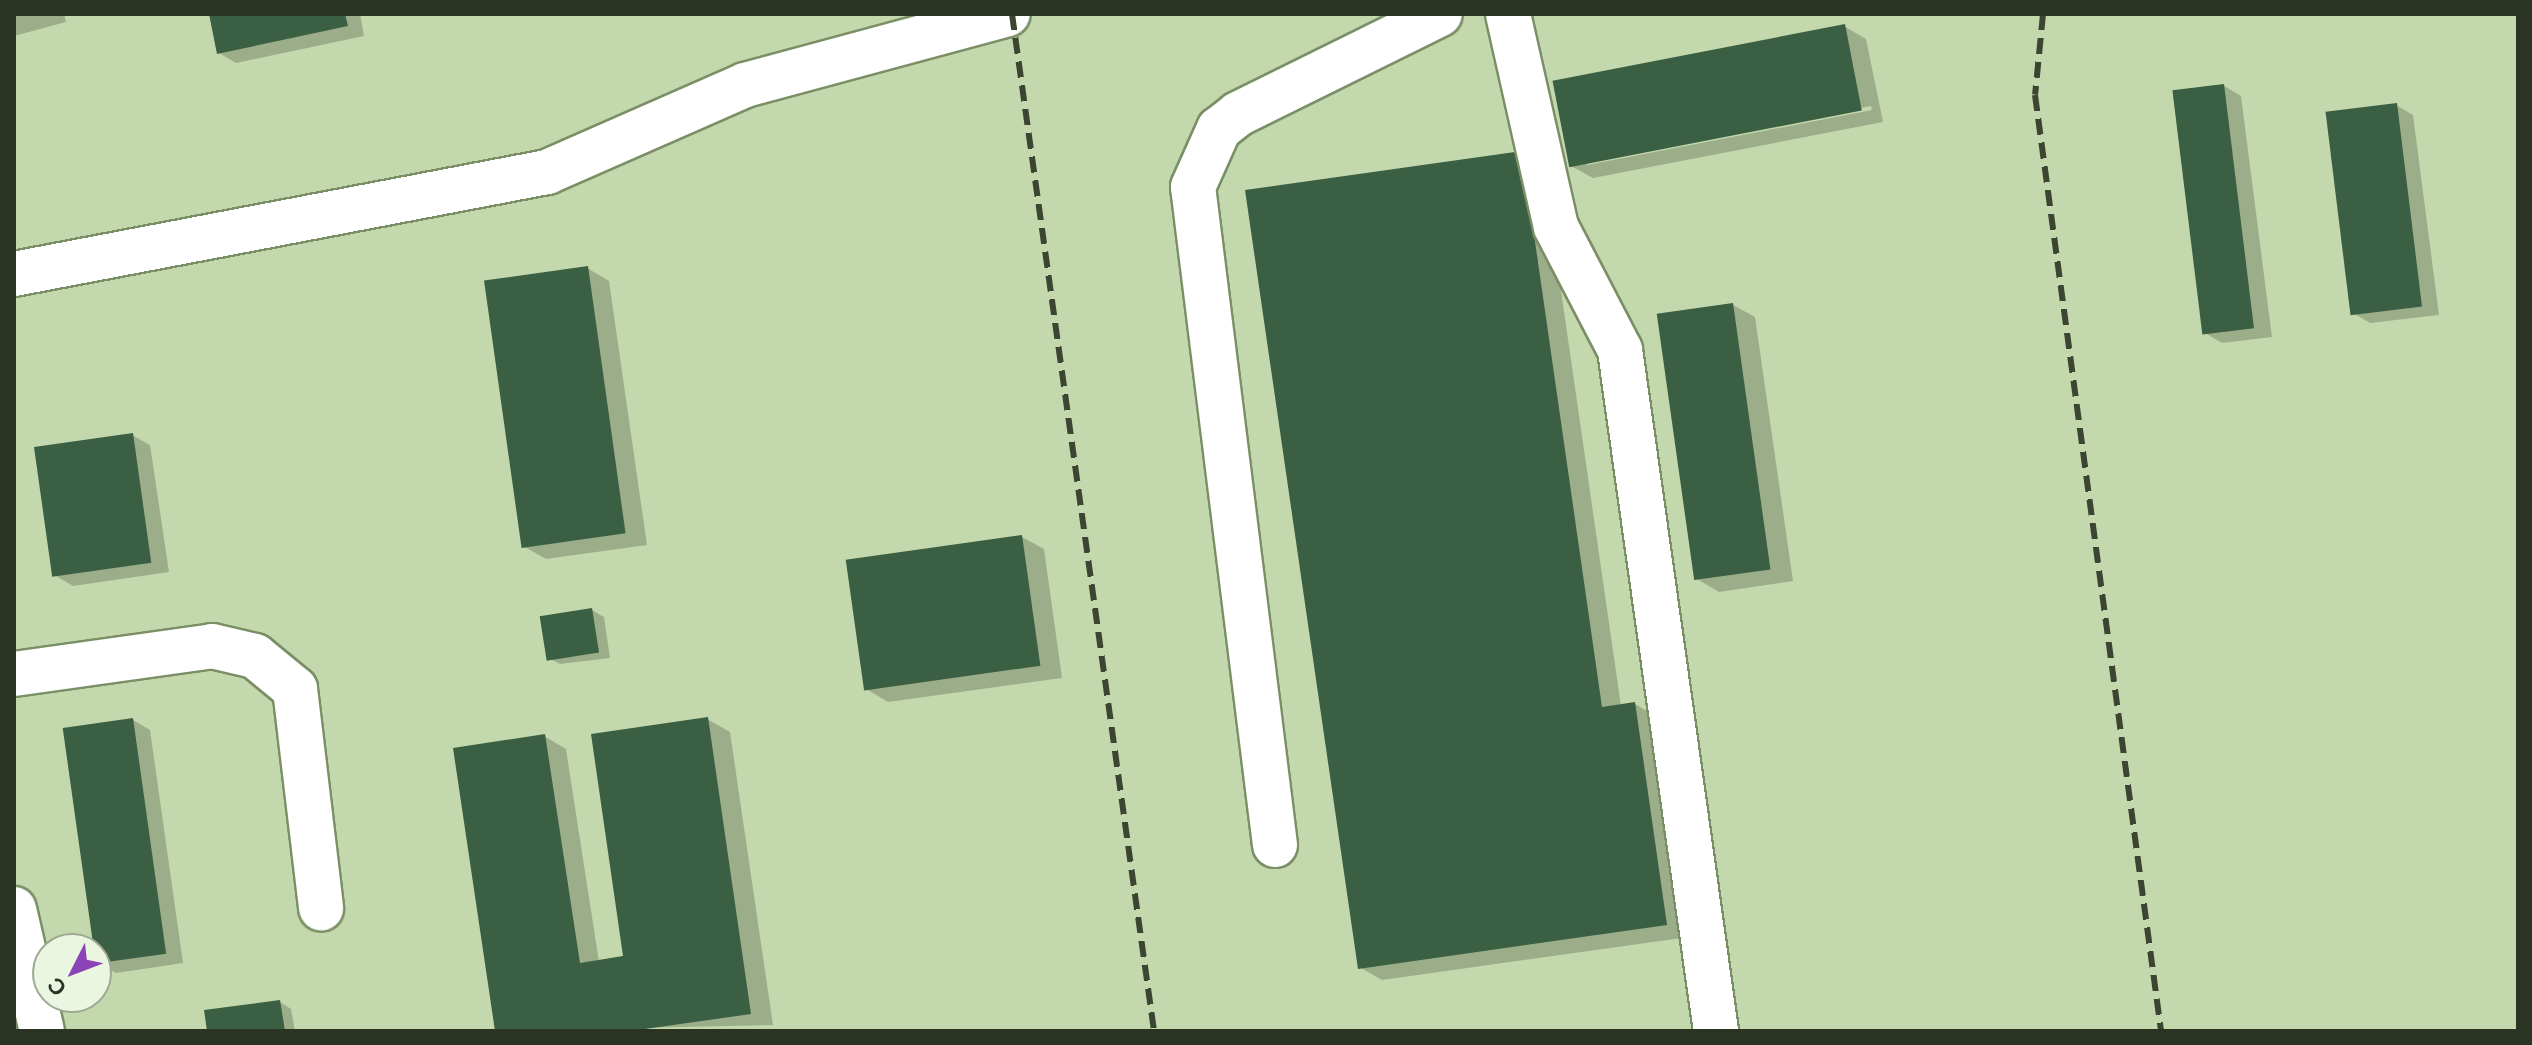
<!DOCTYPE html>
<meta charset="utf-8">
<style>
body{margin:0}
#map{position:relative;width:2532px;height:1045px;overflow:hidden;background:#c3d9ad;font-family:Barlow,sans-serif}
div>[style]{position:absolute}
.shadow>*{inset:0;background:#0003}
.building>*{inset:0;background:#3b5f42;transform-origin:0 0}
.roads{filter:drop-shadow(2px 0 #7b8f66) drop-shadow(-2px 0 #7b8f66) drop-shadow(0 2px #7b8f66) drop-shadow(0 -2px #7b8f66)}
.minor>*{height:44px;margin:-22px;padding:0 22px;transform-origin:22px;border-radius:22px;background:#fff}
.rail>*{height:6px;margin-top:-3px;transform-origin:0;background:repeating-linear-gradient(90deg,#3c4531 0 16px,transparent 0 24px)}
span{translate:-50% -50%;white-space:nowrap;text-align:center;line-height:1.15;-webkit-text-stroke:8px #eaf6df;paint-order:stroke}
.frame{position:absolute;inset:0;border:16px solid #2b3322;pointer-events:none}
.north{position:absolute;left:32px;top:933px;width:80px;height:80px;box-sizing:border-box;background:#eaf6df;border:2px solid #9ea893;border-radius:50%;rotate:228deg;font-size:22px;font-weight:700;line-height:32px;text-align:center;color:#2b3322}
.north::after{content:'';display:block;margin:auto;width:28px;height:36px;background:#8a44b8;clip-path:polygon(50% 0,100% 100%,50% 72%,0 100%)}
</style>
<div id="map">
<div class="shadow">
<i style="clip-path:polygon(14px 14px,64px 14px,66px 22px,14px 36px)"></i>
<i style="clip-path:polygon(211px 14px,360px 14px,364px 36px,236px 63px,219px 53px)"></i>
<i style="clip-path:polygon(evenodd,1844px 26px,1866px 39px,1883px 122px,1593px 178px,1571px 166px,1844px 26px,1871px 106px,1872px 110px,1587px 165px,1587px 161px,1871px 106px)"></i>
<i style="clip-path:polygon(2224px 86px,2241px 96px,2272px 337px,2222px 343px,2205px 333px)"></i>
<i style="clip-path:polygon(2396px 105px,2413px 115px,2439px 315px,2370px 323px,2353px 313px)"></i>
<i style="clip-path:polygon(1543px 166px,1621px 706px,1635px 704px,1657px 717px,1689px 937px,1382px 980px,1359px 967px)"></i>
<i style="clip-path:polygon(587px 268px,609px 281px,647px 545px,546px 559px,523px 546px)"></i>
<i style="clip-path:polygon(1733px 305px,1755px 317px,1793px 581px,1719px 592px,1697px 579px)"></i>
<i style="clip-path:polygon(132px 435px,150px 445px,169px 572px,73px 586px,56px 576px)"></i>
<i style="clip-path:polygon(1022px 537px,1044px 549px,1062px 678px,888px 702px,866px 689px)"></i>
<i style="clip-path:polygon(592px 610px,604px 617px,610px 658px,560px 664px,549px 658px)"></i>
<i style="clip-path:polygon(707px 719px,730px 732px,773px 1025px,497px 1031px,544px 736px,566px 749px,599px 962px,626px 960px)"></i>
<i style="clip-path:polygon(133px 720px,150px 730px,183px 963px,116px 973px,99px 963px)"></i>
<i style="clip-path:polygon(280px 1002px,291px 1009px,295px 1031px,209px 1031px)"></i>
</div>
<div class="building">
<i style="clip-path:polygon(209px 14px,345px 14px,348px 26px,217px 54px)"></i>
<i style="left:1845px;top:24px;width:88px;height:298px;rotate:79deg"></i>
<i style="left:2224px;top:84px;width:246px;height:52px;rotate:83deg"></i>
<i style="left:2397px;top:103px;width:205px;height:72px;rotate:83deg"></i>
<i style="clip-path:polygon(1522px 151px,1602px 707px,1635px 702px,1667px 925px,1358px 969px,1245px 190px)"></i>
<i style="left:588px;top:266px;width:270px;height:105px;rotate:82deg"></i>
<i style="left:1733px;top:303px;width:269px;height:77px;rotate:82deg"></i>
<i style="left:133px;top:433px;width:131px;height:100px;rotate:82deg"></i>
<i style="left:1022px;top:535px;width:132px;height:178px;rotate:82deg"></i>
<i style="left:592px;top:608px;width:45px;height:53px;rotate:81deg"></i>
<i style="clip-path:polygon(708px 717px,751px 1014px,631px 1031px,495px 1031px,453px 748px,545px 734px,580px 963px,623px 956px,591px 734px)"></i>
<i style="left:133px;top:718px;width:238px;height:71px;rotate:82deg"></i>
<i style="clip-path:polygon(280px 1000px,285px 1031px,207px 1031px,204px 1010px)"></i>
</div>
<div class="roads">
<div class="minor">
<i style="left:1508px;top:14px;width:218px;rotate:77.3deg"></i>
<i style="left:1556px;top:227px;width:139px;rotate:62.5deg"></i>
<i style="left:1620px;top:350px;width:688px;rotate:81.98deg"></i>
<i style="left:14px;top:274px;width:543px;rotate:-10.83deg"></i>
<i style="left:547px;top:172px;width:216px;rotate:-23.7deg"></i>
<i style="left:745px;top:85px;width:272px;rotate:-15.1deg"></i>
<i style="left:14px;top:674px;width:200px;rotate:-8deg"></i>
<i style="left:212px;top:646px;width:44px;rotate:13.1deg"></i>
<i style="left:255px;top:656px;width:52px;rotate:39.5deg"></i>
<i style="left:295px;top:689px;width:221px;rotate:83.2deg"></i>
<i style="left:1275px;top:845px;width:663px;rotate:-97.1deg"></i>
<i style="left:1193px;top:187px;width:64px;rotate:-65.9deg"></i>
<i style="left:1219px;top:129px;width:24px;rotate:-38deg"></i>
<i style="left:1238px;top:114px;width:225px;rotate:-26.3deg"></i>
<i style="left:14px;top:909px;width:125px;rotate:77.1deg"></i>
</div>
</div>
<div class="rail">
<i style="left:1012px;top:14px;width:1027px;rotate:82.05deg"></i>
<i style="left:2043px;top:14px;width:81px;rotate:95.6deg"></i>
<i style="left:2035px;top:95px;width:944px;rotate:82.33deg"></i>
</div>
<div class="frame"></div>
<div class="north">С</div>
</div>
